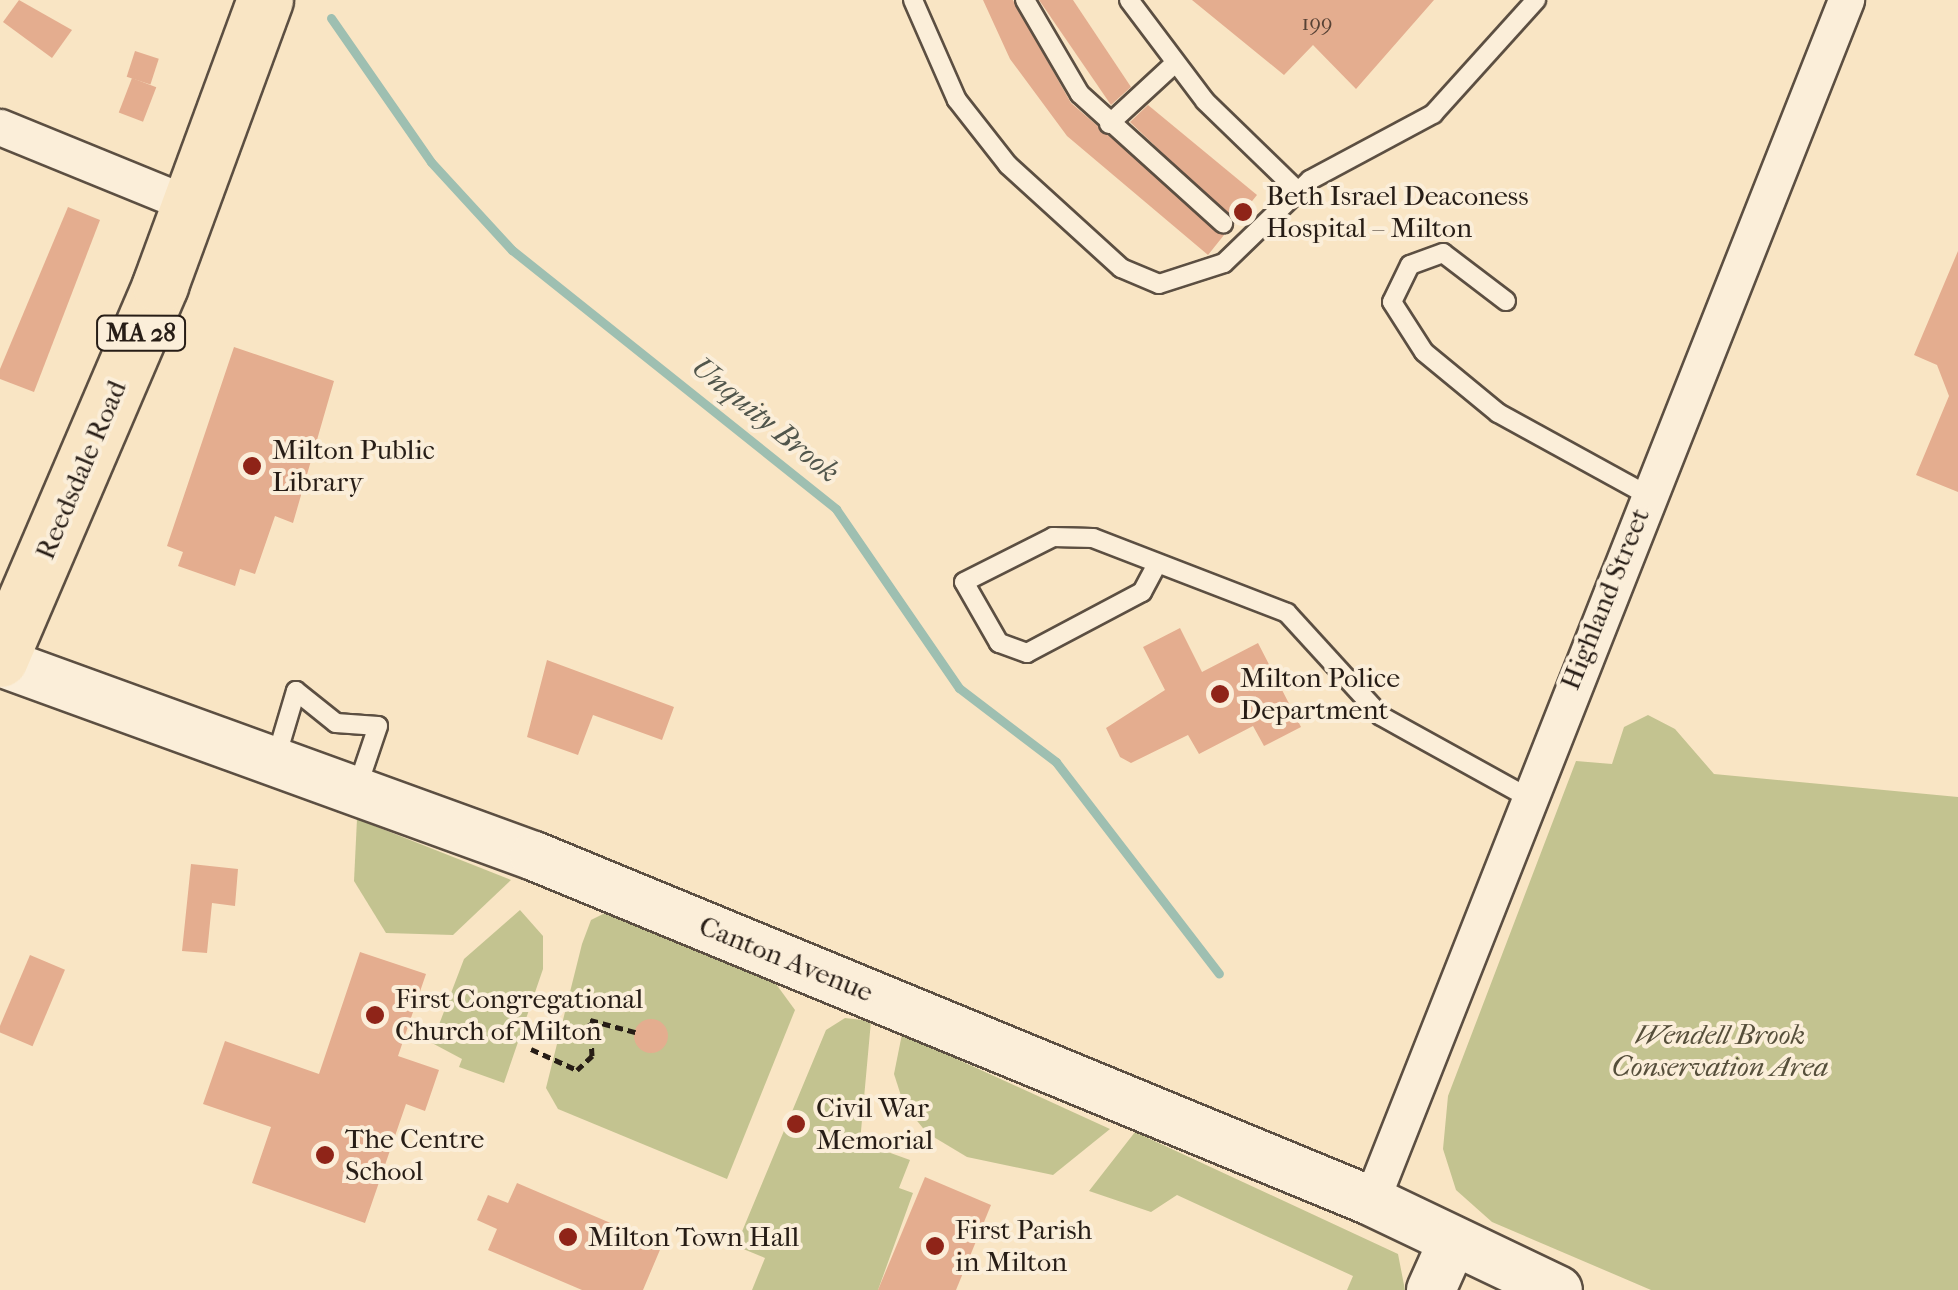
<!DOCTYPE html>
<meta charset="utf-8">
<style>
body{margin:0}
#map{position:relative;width:1958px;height:1290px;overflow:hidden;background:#f9e5c4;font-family:"IM FELL French Canon",serif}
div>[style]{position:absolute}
.green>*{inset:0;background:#c3c390}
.stream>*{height:9px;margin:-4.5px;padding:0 4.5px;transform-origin:4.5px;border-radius:4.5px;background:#9ebfb1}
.building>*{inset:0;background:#e4ad8f;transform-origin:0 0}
.round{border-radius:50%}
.path>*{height:5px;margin-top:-2.5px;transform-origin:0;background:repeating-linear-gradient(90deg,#271d16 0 8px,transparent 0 13px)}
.roads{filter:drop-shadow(2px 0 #5c4f42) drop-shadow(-2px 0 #5c4f42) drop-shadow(0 2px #5c4f42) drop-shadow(0 -2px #5c4f42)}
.lane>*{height:18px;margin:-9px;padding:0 9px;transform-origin:9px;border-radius:9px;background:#fbeed9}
.street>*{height:35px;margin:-17.5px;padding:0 17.5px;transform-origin:17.5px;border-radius:17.5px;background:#fbeed9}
.secondary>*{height:48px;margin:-24px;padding:0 24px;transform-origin:24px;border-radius:24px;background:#fbeed9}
.primary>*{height:55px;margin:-27.5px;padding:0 27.5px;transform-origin:27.5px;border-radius:27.5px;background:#f9e5c4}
.dots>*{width:28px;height:28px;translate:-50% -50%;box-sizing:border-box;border:5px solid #fbeed9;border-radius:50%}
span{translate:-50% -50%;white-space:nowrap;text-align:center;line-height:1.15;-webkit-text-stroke:8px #fbeed9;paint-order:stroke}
.number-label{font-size:22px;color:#564134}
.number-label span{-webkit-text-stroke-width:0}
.shield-label span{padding:2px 8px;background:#fbeed9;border:2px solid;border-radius:8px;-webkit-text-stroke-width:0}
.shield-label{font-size:25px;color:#271d16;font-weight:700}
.poi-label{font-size:28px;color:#271d16}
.left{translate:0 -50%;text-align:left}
.street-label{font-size:28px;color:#271d16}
.park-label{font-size:28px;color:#564f3b;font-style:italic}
.water-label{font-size:30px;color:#51564c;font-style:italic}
</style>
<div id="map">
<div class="green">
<i style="clip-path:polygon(1648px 715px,1675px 729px,1714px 774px,1958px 797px,1958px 1290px,1651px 1290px,1492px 1222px,1456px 1190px,1443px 1149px,1448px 1096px,1576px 761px,1612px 764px,1624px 727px)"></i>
<i style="clip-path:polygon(357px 819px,511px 880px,453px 935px,386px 933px,354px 881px)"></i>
<i style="clip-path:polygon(520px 910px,543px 936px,543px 969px,504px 1083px,459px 1067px,462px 1059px,432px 1043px,464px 959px)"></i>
<i style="clip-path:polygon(607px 912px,776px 984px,795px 1010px,727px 1179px,558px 1109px,546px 1088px,582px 944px,591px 920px)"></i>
<i style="clip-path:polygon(845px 1018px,871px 1021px,860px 1142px,910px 1160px,899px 1188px,913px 1193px,878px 1290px,752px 1290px,765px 1258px,736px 1246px,826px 1030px)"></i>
<i style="clip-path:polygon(902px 1034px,1110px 1129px,1053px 1175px,967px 1157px,927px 1133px,904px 1105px,894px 1074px)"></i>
<i style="clip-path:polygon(1135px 1132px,1398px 1254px,1405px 1290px,1347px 1290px,1353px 1276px,1177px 1195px,1151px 1212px,1089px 1191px)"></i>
</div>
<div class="stream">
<i style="left:331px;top:18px;width:175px;rotate:55.2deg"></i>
<i style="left:431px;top:162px;width:120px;rotate:47.4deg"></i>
<i style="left:512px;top:250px;width:415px;rotate:38.6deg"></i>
<i style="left:836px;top:509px;width:217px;rotate:55.5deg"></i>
<i style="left:959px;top:688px;width:122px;rotate:37.3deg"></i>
<i style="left:1056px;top:762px;width:267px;rotate:52.4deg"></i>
</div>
<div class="building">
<i style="clip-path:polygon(19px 0,72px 30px,52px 58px,3px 22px)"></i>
<i style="clip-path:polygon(983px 0,1013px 0,1071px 103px,1224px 235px,1208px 255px,1067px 136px,1010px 59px)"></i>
<i style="clip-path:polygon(1039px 0,1073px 0,1131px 87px,1111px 105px)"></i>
<i style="clip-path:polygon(1192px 0,1434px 0,1356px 89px,1313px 45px,1284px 75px)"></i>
<i style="left:135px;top:51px;width:25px;height:27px;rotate:18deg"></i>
<i style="left:132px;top:78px;width:26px;height:37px;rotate:21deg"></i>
<i style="clip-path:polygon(1148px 105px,1257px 195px,1235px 222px,1130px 122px)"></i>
<i style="clip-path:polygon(68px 207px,100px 220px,34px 392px,0 379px,0 369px)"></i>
<i style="clip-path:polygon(1958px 251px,1958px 492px,1916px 475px,1949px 396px,1937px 365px,1914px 355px)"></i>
<i style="clip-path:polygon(234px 347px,334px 381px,293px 523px,275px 516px,255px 574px,240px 569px,235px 586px,178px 566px,183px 552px,167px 546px)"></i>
<i style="clip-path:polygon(1180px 628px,1202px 672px,1258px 643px,1301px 727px,1264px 746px,1253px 726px,1199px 754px,1188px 735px,1131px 763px,1120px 757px,1106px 728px,1165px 690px,1143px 647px)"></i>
<i style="clip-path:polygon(547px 660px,674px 707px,662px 740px,593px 715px,578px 755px,527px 737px)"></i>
<i style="clip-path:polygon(191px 864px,238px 869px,235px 906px,212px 903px,207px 953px,182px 951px)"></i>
<i style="clip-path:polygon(360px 952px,426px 974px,398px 1056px,439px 1070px,425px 1111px,406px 1104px,365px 1223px,252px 1183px,271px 1127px,203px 1104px,225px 1041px,319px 1074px)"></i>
<i style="left:30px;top:955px;width:38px;height:83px;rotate:23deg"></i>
<i class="round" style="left:634px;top:1019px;width:34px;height:34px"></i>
<i style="clip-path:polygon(925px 1177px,991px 1205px,956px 1290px,878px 1290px)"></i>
<i style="clip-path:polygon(517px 1183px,662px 1245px,643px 1290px,582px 1290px,488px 1250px,497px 1229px,477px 1220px,488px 1195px,508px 1203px)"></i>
</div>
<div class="path">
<i style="left:531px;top:1049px;width:51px;rotate:24.5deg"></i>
<i style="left:577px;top:1070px;width:21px;rotate:-43deg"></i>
<i style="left:592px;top:1056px;width:36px;rotate:-93deg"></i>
<i style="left:590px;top:1020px;width:47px;rotate:14.9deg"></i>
</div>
<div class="roads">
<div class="lane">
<i style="left:913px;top:0;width:109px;rotate:66.3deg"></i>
<i style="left:957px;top:100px;width:83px;rotate:51.9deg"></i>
<i style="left:1008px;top:165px;width:153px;rotate:42.3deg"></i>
<i style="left:1121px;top:268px;width:41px;rotate:22.8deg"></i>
<i style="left:1159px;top:284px;width:68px;rotate:-17.9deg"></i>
<i style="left:1224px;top:263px;width:120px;rotate:-44deg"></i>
<i style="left:1310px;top:180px;width:140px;rotate:-28.2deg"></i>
<i style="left:1433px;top:114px;width:154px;rotate:-47.9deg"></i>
<i style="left:1025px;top:0;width:109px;rotate:59.7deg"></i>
<i style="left:1080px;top:94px;width:193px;rotate:42.1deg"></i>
<i style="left:1129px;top:0;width:126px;rotate:53deg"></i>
<i style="left:1205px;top:101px;width:128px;rotate:44.1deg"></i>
<i style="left:1109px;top:124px;width:88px;rotate:-42.7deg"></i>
<i style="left:1506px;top:301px;width:79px;rotate:-142.7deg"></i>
<i style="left:1443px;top:253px;width:35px;rotate:160deg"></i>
<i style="left:1410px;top:265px;width:41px;rotate:115.9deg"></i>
<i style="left:1392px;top:302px;width:59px;rotate:57.4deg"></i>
<i style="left:1424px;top:352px;width:96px;rotate:39.5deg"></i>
<i style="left:1498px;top:413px;width:170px;rotate:28.8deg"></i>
<i style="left:1157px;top:564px;width:32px;rotate:118deg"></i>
<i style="left:1142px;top:592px;width:130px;rotate:152.1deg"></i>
<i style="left:1027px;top:653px;width:30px;rotate:-160deg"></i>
<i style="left:999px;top:643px;width:70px;rotate:-119.8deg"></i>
<i style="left:964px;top:582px;width:100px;rotate:-26.8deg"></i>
<i style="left:1053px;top:537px;width:40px;rotate:1.4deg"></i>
<i style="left:1093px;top:538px;width:208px;rotate:21.1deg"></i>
<i style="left:1287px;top:613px;width:139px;rotate:47.6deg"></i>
<i style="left:1381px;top:716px;width:167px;rotate:29deg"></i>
<i style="left:296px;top:691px;width:51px;rotate:38.7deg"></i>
<i style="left:336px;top:723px;width:42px;rotate:4.1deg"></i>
<i style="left:378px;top:726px;width:65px;rotate:108.7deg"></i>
<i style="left:276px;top:758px;width:70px;rotate:-73.4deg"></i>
</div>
<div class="street">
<i style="left:0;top:127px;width:206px;rotate:22.2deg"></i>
<i style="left:1371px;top:1201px;width:1292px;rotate:-68.42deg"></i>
</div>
<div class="secondary">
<i style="left:0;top:662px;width:568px;rotate:19.97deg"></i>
<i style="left:534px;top:856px;width:905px;rotate:22.4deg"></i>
<i style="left:1371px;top:1201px;width:207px;rotate:25.5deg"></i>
<i style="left:1431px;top:1290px;width:51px;rotate:-65.9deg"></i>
</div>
<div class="primary">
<i style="left:0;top:659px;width:407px;rotate:-66.8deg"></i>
<i style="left:160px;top:285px;width:304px;rotate:-69.8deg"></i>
</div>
</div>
<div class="dots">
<i style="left:1243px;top:212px;background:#8f2418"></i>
<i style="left:252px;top:466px;background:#8f2418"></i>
<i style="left:1220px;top:694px;background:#8f2418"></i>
<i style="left:375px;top:1015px;background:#8f2418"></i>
<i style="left:796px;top:1124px;background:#8f2418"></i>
<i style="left:325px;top:1155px;background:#8f2418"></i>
<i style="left:568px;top:1237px;background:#8f2418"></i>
<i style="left:935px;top:1246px;background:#8f2418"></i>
</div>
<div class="number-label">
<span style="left:1317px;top:24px">199</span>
</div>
<div class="shield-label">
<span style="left:141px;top:333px">MA 28</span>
</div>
<div class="poi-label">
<span class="left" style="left:1266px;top:212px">Beth Israel Deaconess<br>Hospital – Milton</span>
<span class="left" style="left:272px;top:466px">Milton Public<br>Library</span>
<span class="left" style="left:1240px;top:694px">Milton Police<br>Department</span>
<span class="left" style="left:395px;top:1015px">First Congregational<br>Church of Milton</span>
<span class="left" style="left:816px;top:1124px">Civil War<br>Memorial</span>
<span class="left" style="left:345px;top:1155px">The Centre<br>School</span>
<span class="left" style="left:955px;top:1246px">First Parish<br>in Milton</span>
<span class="left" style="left:588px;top:1237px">Milton Town Hall</span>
</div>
<div class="street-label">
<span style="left:81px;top:470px;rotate:-67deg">Reedsdale Road</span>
<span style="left:1605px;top:599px;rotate:-68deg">Highland Street</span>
<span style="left:786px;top:959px;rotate:22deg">Canton Avenue</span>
</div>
<div class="park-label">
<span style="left:1720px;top:1051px">Wendell Brook<br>Conservation Area</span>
</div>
<div class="water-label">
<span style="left:765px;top:420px;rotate:39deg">Unquity Brook</span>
</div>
</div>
